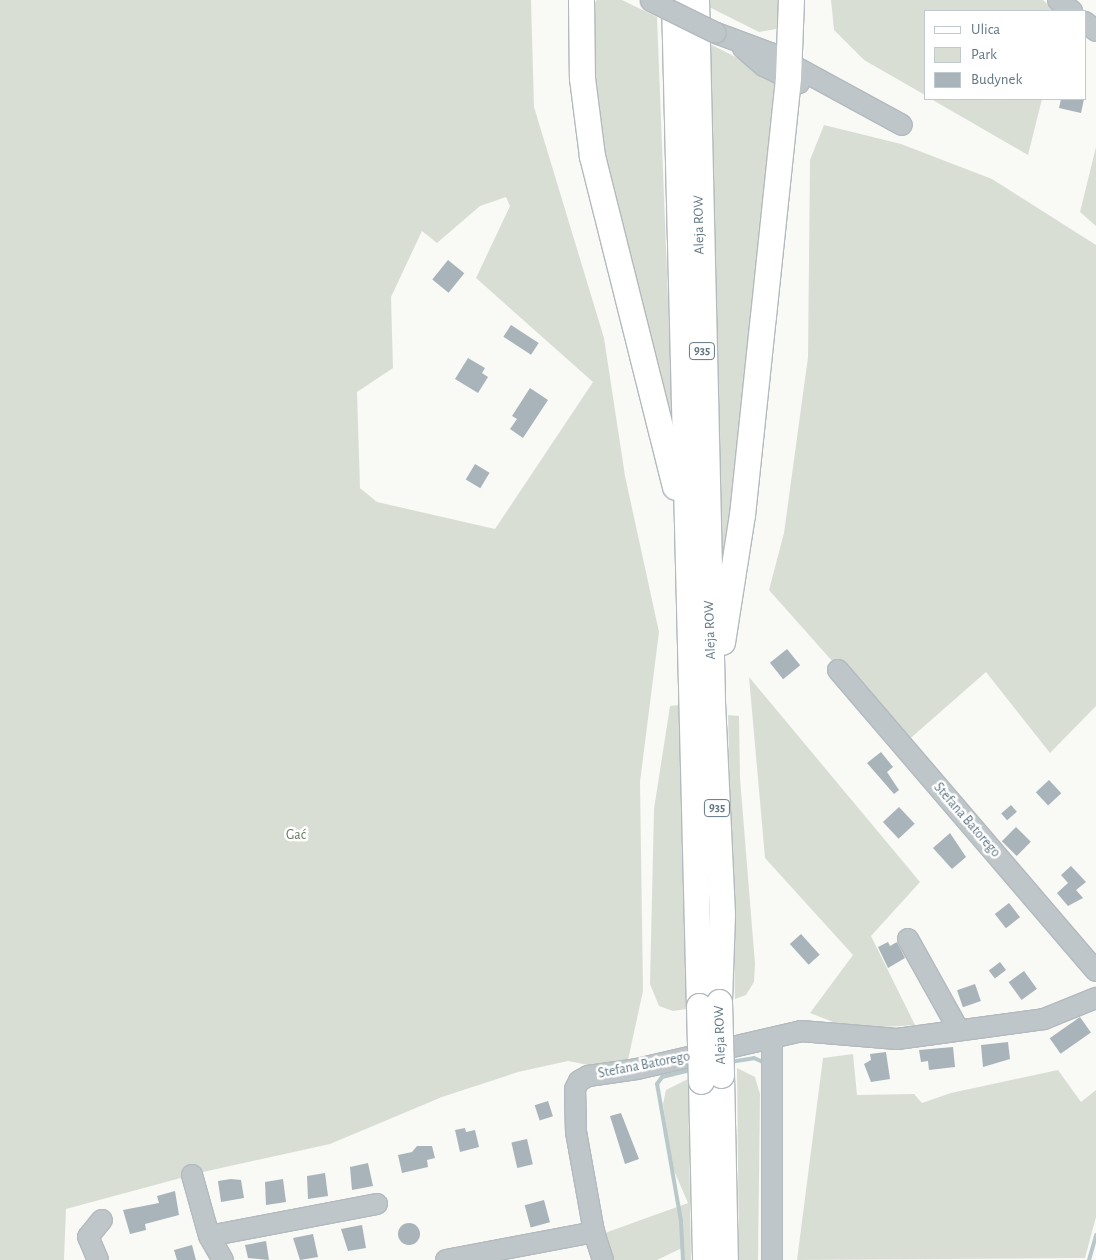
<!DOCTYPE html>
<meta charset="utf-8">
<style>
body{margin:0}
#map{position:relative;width:1096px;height:1260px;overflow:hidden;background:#f9f9f6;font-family:"Alegreya Sans",sans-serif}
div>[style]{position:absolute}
.green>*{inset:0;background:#d9ded5}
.stream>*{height:4px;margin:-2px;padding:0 2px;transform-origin:2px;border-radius:2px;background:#b8c8cb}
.building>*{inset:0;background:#a8b4b9;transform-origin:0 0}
.round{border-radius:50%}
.roads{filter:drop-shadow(1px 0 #b3babe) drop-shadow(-1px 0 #b3babe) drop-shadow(0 1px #b3babe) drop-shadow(0 -1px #b3babe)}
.minor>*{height:20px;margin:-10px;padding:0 10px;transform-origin:10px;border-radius:10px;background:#bfc6c9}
.major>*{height:25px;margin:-12.5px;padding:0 12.5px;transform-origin:12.5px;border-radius:12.5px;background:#fff}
.bridges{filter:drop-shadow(1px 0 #b3babe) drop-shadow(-1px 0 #b3babe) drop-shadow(0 1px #b3babe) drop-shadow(0 -1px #b3babe)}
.minor-bridge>*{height:20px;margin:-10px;padding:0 10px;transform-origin:10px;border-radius:10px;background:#bfc6c9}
.major-bridge>*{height:25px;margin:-12.5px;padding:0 12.5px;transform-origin:12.5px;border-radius:12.5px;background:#fff}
span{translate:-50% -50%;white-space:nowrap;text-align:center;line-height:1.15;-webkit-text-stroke:5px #fff;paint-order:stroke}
.shield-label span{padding:1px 4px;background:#fff;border:1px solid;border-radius:4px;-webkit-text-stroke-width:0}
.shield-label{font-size:12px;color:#627884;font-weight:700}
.street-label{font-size:14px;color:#627884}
.park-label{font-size:14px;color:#687a61}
.legend{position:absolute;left:924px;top:10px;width:162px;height:90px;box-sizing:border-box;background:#fff;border:1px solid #c0c9ce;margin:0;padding:6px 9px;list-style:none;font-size:15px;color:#627884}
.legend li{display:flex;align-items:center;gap:10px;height:25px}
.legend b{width:25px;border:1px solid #c0c9ce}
</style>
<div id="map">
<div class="green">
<i style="clip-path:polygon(evenodd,0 0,531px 0,534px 107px,604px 338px,625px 476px,659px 632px,640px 782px,643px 991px,628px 1060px,593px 1066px,568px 1061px,518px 1072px,442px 1097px,330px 1144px,203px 1172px,66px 1209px,64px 1260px,0 1260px,0 0,506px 197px,510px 206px,476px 278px,593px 382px,495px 529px,377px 502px,360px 488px,357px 392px,393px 368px,391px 297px,422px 231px,437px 243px,480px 206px,506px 197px)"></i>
<i style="clip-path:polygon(597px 0,622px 0,657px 17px,674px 452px,592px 107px,591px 6px)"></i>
<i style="clip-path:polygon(709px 0,783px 0,782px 20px,776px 29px,759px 32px,709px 7px)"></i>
<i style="clip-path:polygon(831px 0,1043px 0,1054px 10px,925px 11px,925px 95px,864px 60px,834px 30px)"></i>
<i style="clip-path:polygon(708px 43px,779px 79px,722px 618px)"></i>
<i style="clip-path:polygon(931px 99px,1042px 99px,1028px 155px)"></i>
<i style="clip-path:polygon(824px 125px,901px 144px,992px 179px,1096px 245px,1096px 706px,1050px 753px,986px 672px,905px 743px,769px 590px,784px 533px,808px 357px,810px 160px)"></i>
<i style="clip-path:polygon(1096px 147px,1096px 226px,1080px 212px)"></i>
<i style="clip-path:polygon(749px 677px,920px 882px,871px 936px,915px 1025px,851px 1029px,810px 1013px,853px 955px,765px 858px)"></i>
<i style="clip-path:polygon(679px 705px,687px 1009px,673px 1011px,659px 1006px,650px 984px,654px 809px,670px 706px)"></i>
<i style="clip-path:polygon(728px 715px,739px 716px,740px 778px,755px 964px,754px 982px,746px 995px,735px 999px)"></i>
<i style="clip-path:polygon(853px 1054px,857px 1095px,914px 1094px,922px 1103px,951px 1093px,1058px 1070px,1081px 1102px,1096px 1090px,1096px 1217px,1085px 1258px,797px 1260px,823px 1058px)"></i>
<i style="clip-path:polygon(737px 1068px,755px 1077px,760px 1094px,758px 1260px,739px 1260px)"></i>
<i style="clip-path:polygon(688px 1079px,691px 1260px,684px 1260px,684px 1247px,657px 1260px,610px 1260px,602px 1234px,688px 1203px,672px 1166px,663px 1104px,666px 1090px)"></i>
</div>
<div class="stream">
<i style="left:730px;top:1062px;width:24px;rotate:-9deg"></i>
<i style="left:754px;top:1058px;width:12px;rotate:24deg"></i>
<i style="left:683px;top:1260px;width:39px;rotate:-93deg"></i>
<i style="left:681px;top:1221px;width:139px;rotate:-99.9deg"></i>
<i style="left:657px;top:1084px;width:9px;rotate:-54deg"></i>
<i style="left:662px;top:1077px;width:30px;rotate:-14deg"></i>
<i style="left:1089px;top:1260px;width:26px;rotate:-74deg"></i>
</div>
<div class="building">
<i style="clip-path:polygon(1061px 99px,1084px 99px,1081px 113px,1059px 108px)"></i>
<i style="left:448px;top:260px;width:21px;height:25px;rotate:39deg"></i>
<i style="left:511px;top:325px;width:33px;height:14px;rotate:33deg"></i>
<i style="clip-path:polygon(468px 358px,485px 368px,482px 373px,488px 377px,478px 393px,455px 379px)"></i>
<i style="clip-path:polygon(530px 388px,548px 400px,523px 438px,510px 429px,517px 419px,512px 416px)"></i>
<i style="left:475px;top:464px;width:17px;height:18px;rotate:31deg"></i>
<i style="left:787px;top:649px;width:21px;height:22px;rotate:51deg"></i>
<i style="clip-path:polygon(881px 752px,893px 767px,887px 772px,899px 790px,894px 794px,867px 763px)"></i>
<i style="left:1049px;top:780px;width:18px;height:18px;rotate:47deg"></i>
<i style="left:1011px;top:805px;width:9px;height:13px;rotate:49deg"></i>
<i style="left:899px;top:807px;width:23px;height:22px;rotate:47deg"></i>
<i style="left:1016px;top:827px;width:21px;height:20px;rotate:45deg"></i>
<i style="clip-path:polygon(950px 833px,966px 857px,952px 869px,933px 848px)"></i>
<i style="clip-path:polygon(1071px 866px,1086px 882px,1076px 890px,1083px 898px,1068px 906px,1057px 893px,1068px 883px,1061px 875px)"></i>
<i style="left:1009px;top:903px;width:18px;height:18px;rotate:52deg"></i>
<i style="left:801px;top:934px;width:28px;height:15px;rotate:48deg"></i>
<i style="clip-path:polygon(888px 942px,890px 946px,897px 942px,905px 958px,888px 968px,878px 947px)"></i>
<i style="left:1000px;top:962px;width:10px;height:14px;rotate:53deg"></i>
<i style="left:1024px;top:971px;width:22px;height:19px;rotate:54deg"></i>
<i style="left:975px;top:984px;width:18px;height:19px;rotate:71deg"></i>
<i style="left:1080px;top:1017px;width:19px;height:37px;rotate:55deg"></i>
<i style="clip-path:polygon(1008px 1042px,1010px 1059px,983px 1067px,981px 1045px)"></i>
<i style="clip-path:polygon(953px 1047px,955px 1067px,929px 1070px,928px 1061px,921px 1062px,919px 1050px)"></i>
<i style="clip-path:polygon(886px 1052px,890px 1079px,871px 1082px,864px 1064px,871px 1060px,870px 1054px)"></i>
<i style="left:548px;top:1101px;width:16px;height:14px;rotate:72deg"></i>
<i style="clip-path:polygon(621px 1113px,639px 1159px,625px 1164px,610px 1116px)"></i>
<i style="clip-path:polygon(465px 1128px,466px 1132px,475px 1130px,479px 1147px,460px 1152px,455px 1130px)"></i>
<i style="left:527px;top:1139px;width:26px;height:16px;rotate:77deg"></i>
<i style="clip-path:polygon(417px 1146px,432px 1146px,435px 1158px,427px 1160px,428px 1167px,402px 1173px,398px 1155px,412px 1152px)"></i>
<i style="clip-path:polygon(368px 1163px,373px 1186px,352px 1190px,350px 1167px)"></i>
<i style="clip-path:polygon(325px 1173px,328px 1196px,308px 1199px,307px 1176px)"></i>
<i style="clip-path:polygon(231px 1179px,241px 1180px,244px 1198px,221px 1202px,218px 1181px)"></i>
<i style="clip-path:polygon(283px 1179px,286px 1202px,266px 1205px,265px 1182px)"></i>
<i style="clip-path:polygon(175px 1191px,179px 1215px,145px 1224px,146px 1230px,130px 1234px,123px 1210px,159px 1203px,157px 1196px)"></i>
<i style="left:544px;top:1200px;width:23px;height:20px;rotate:75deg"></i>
<i class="round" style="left:398px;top:1223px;width:22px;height:22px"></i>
<i style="clip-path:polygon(362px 1225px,366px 1248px,348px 1251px,341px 1229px)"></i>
<i style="clip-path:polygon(313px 1234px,318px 1257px,300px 1260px,293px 1238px)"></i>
<i style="clip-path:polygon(266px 1241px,269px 1260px,248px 1258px,245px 1245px)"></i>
<i style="clip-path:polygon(192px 1245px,196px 1260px,177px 1260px,174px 1250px)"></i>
</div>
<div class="roads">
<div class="minor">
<i style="left:1058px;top:0;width:18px;rotate:38deg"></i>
<i style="left:1085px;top:22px;width:14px;rotate:39deg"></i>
<i style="left:716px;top:33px;width:58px;rotate:20.3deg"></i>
<i style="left:770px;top:53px;width:150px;rotate:28.6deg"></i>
<i style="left:743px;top:48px;width:28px;rotate:41deg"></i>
<i style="left:764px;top:66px;width:39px;rotate:26deg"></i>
<i style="left:838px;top:670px;width:396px;rotate:49.4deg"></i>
<i style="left:908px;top:939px;width:103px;rotate:60.9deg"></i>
<i style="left:772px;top:1038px;width:222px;rotate:90deg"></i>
<i style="left:192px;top:1175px;width:63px;rotate:74.4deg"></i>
<i style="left:209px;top:1236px;width:28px;rotate:60deg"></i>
<i style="left:209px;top:1236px;width:171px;rotate:-10.8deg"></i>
<i style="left:98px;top:1260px;width:25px;rotate:-113deg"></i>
<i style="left:88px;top:1237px;width:22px;rotate:-51deg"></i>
<i style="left:446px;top:1260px;width:151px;rotate:-10.7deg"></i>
<i style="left:603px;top:1260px;width:29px;rotate:-108deg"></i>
<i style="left:594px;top:1232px;width:102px;rotate:-100.2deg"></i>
<i style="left:576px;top:1132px;width:43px;rotate:-91.3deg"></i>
<i style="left:575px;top:1089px;width:9px;rotate:-63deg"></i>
<i style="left:579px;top:1081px;width:10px;rotate:-29deg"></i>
<i style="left:588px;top:1076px;width:49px;rotate:-8.1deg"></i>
<i style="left:637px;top:1069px;width:168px;rotate:-13deg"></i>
<i style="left:801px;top:1031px;width:96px;rotate:4.8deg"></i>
<i style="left:897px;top:1039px;width:148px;rotate:-7.7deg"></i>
<i style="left:1044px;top:1019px;width:56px;rotate:-22deg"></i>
</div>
<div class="major">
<i style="left:581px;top:0;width:78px;rotate:89.3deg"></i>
<i style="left:582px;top:78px;width:79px;rotate:82.7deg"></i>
<i style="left:592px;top:156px;width:341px;rotate:75.9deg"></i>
<i style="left:674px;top:0;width:1006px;rotate:88.58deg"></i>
<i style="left:696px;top:0;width:702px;rotate:88.69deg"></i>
<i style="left:712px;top:702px;width:212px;rotate:87.3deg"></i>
<i style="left:722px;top:914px;width:88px;rotate:92deg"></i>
<i style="left:722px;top:642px;width:129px;rotate:-81.1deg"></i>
<i style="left:742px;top:515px;width:200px;rotate:-84deg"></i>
<i style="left:763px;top:316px;width:240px;rotate:-84deg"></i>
<i style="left:788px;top:77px;width:77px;rotate:-87.8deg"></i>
<i style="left:721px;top:1075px;width:185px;rotate:88.8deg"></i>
<i style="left:701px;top:1081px;width:179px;rotate:88.7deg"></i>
</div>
</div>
<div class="bridges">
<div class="minor-bridge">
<i style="left:651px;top:1px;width:72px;rotate:26.2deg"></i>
</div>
<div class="major-bridge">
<i style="left:719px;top:1002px;width:73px;rotate:88.4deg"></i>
<i style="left:699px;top:1006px;width:75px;rotate:88.5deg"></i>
</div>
</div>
<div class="shield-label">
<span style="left:702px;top:351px">935</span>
<span style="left:717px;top:808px">935</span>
</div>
<div class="street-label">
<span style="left:699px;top:225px;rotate:-91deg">Aleja ROW</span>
<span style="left:710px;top:630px;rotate:-92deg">Aleja ROW</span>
<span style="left:967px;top:820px;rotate:49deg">Stefana Batorego</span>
<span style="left:720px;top:1035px;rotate:-92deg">Aleja ROW</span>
<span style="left:644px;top:1065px;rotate:-11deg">Stefana Batorego</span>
</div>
<div class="park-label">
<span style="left:296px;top:835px">Gać</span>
</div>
<ul class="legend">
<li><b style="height:6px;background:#fff"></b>Ulica</li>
<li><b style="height:14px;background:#d9ded5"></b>Park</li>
<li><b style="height:14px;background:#a8b4b9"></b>Budynek</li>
</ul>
</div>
